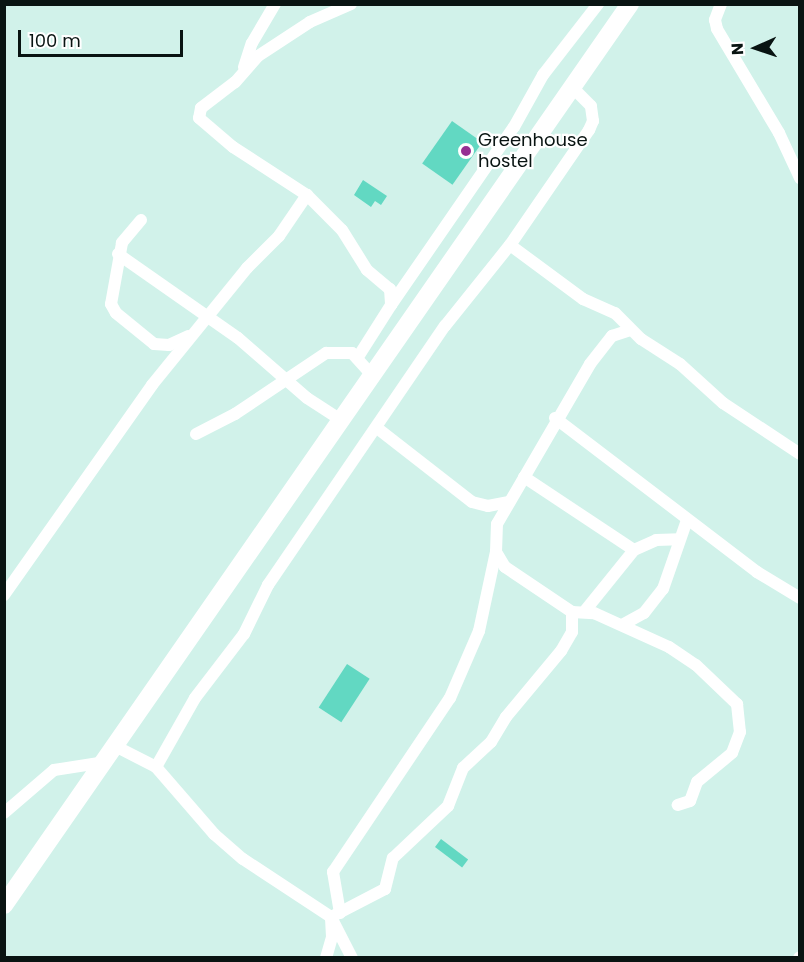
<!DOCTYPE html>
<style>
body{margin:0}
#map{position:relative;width:804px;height:962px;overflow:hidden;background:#d1f2ea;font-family:Poppins,sans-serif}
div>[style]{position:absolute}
.building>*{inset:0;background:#62d8c2;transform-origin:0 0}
.minor>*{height:12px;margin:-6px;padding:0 6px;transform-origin:6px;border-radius:6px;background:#fff}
.highway>*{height:18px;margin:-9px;padding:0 9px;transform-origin:9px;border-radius:9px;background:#fff}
.dots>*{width:16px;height:16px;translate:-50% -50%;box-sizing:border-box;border:3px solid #fff;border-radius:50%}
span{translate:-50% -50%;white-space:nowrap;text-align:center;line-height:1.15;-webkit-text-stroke:4.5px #fff;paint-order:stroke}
.poi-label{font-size:18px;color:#091412}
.left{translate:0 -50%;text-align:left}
.frame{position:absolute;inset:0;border:6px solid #091412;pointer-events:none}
.north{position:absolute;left:726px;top:18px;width:60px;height:60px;-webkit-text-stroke:4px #fff;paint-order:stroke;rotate:267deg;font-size:16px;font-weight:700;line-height:24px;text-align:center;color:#091412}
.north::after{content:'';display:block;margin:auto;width:21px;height:27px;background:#091412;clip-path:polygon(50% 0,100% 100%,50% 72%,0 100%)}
.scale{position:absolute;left:18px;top:30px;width:165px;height:27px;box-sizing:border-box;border:3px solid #091412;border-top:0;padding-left:8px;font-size:18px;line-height:21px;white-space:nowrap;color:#091412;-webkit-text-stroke:4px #fff;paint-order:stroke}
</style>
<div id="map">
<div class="building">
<i style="left:452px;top:121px;width:37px;height:52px;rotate:35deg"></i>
<i style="clip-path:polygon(363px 180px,387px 196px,381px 205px,375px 201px,371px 207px,354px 195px)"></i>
<i style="left:347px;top:664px;width:27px;height:52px;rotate:33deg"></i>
<i style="left:441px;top:839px;width:34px;height:10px;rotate:37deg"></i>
</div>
<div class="minor">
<i style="left:351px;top:4px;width:45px;rotate:156.3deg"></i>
<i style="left:310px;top:22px;width:62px;rotate:146.8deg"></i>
<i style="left:258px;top:56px;width:35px;rotate:131deg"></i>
<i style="left:235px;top:82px;width:43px;rotate:142.6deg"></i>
<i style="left:201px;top:108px;width:10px;rotate:101deg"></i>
<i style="left:199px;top:118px;width:45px;rotate:40.5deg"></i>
<i style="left:233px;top:147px;width:88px;rotate:33deg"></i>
<i style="left:307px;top:195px;width:49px;rotate:45deg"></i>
<i style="left:342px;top:230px;width:47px;rotate:58deg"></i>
<i style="left:367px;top:270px;width:30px;rotate:40deg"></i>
<i style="left:390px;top:289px;width:16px;rotate:86deg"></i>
<i style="left:391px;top:305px;width:62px;rotate:122.4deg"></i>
<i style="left:721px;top:4px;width:17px;rotate:111deg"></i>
<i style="left:715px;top:20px;width:9px;rotate:77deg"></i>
<i style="left:717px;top:29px;width:121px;rotate:59.2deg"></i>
<i style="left:779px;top:133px;width:50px;rotate:65deg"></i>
<i style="left:244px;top:67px;width:25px;rotate:-72deg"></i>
<i style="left:252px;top:43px;width:45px;rotate:-59.5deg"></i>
<i style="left:141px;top:220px;width:30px;rotate:130deg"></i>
<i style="left:122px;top:243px;width:62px;rotate:100.2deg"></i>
<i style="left:111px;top:304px;width:10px;rotate:61deg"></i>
<i style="left:116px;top:313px;width:49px;rotate:39.2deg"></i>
<i style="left:154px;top:344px;width:15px;rotate:4deg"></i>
<i style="left:169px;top:345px;width:21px;rotate:-25deg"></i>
<i style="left:510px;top:245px;width:91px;rotate:36.5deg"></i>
<i style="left:583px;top:299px;width:35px;rotate:24deg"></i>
<i style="left:615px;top:313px;width:37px;rotate:45deg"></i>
<i style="left:641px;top:339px;width:46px;rotate:32.7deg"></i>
<i style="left:680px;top:364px;width:58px;rotate:42.2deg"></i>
<i style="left:723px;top:403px;width:92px;rotate:33.5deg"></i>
<i style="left:118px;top:254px;width:146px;rotate:35deg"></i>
<i style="left:238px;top:338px;width:91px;rotate:41deg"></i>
<i style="left:307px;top:398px;width:40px;rotate:32.9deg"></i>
<i style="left:391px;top:305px;width:216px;rotate:-55.4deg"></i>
<i style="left:514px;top:127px;width:60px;rotate:-60.9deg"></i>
<i style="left:543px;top:75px;width:90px;rotate:-52.2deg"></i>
<i style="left:555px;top:418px;width:254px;rotate:37.3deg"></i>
<i style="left:757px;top:572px;width:50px;rotate:31.2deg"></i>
<i style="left:377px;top:428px;width:120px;rotate:37.9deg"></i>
<i style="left:472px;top:502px;width:16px;rotate:14deg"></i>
<i style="left:488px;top:506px;width:20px;rotate:-11deg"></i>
<i style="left:196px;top:434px;width:44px;rotate:-27.1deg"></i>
<i style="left:235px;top:414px;width:110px;rotate:-33.8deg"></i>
<i style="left:326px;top:353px;width:26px"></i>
<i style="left:352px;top:353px;width:30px;rotate:48deg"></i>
<i style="left:524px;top:477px;width:132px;rotate:33.6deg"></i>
<i style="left:4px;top:595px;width:257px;rotate:-54.8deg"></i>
<i style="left:152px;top:385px;width:151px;rotate:-50.9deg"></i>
<i style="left:247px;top:268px;width:45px;rotate:-45deg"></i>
<i style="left:279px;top:236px;width:50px;rotate:-55.7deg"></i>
<i style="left:572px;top:612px;width:22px;rotate:3deg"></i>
<i style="left:594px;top:613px;width:82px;rotate:24.4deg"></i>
<i style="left:669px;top:647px;width:32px;rotate:34deg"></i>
<i style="left:696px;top:665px;width:57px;rotate:43.6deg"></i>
<i style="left:737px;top:704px;width:28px;rotate:84deg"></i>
<i style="left:740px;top:732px;width:22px;rotate:111deg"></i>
<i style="left:732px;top:753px;width:45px;rotate:140.4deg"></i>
<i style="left:697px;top:782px;width:20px;rotate:110deg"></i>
<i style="left:690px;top:801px;width:13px;rotate:162deg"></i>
<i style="left:584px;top:612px;width:80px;rotate:-51.1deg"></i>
<i style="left:634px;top:550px;width:24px;rotate:-24deg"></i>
<i style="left:656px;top:540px;width:23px;rotate:-2deg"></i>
<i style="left:622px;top:625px;width:25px;rotate:-29deg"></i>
<i style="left:644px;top:613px;width:31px;rotate:-52deg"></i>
<i style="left:663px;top:589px;width:73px;rotate:-70.8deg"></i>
<i style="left:115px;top:746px;width:46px;rotate:27.1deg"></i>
<i style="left:156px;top:767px;width:89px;rotate:49.1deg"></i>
<i style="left:214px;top:834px;width:38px;rotate:41deg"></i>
<i style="left:243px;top:859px;width:105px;rotate:33.4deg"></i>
<i style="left:331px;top:917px;width:46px;rotate:62.9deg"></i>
<i style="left:156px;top:767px;width:79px;rotate:-60.5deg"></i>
<i style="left:195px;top:698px;width:81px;rotate:-52.6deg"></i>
<i style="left:244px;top:634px;width:55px;rotate:-63.9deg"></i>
<i style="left:268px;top:585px;width:314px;rotate:-55.7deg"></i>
<i style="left:445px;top:326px;width:104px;rotate:-51.3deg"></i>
<i style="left:510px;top:245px;width:140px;rotate:-55.5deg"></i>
<i style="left:589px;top:130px;width:10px;rotate:-66deg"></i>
<i style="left:593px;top:121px;width:15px;rotate:-98deg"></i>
<i style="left:591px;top:106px;width:25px;rotate:-135deg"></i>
<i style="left:4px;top:813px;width:66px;rotate:-40.7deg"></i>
<i style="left:54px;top:770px;width:52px;rotate:-8.9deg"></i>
<i style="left:340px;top:913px;width:42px;rotate:-99.7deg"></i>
<i style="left:333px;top:872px;width:210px;rotate:-56.1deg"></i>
<i style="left:450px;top:698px;width:73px;rotate:-66.6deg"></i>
<i style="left:479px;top:631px;width:81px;rotate:-77.9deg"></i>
<i style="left:326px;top:958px;width:22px;rotate:-74deg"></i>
<i style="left:332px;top:937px;width:20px;rotate:-93deg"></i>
<i style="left:331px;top:917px;width:61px;rotate:-27.4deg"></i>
<i style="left:385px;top:889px;width:32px;rotate:-76deg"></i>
<i style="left:393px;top:858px;width:76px;rotate:-43.4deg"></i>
<i style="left:448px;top:806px;width:41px;rotate:-68.5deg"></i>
<i style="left:463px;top:768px;width:38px;rotate:-43deg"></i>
<i style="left:491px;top:742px;width:29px;rotate:-59deg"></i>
<i style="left:506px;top:717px;width:86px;rotate:-50.2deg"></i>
<i style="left:561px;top:651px;width:22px;rotate:-60deg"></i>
<i style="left:572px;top:632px;width:20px;rotate:-90deg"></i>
<i style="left:572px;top:612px;width:81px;rotate:-146.1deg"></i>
<i style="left:505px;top:567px;width:17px;rotate:-121deg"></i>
<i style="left:496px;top:552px;width:28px;rotate:-88deg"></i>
<i style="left:497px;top:524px;width:185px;rotate:-59.8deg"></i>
<i style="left:590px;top:364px;width:36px;rotate:-52deg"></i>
<i style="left:612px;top:336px;width:20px;rotate:-18deg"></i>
<i style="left:799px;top:958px;width:1px;rotate:-45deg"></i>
</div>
<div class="highway">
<i style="left:4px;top:905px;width:1097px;rotate:-55.21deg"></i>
</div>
<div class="dots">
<i style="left:466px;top:151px;background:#962f93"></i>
</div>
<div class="poi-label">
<span class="left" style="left:478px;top:151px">Greenhouse<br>hostel</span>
</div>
<div class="frame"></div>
<div class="north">N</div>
<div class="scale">100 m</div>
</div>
